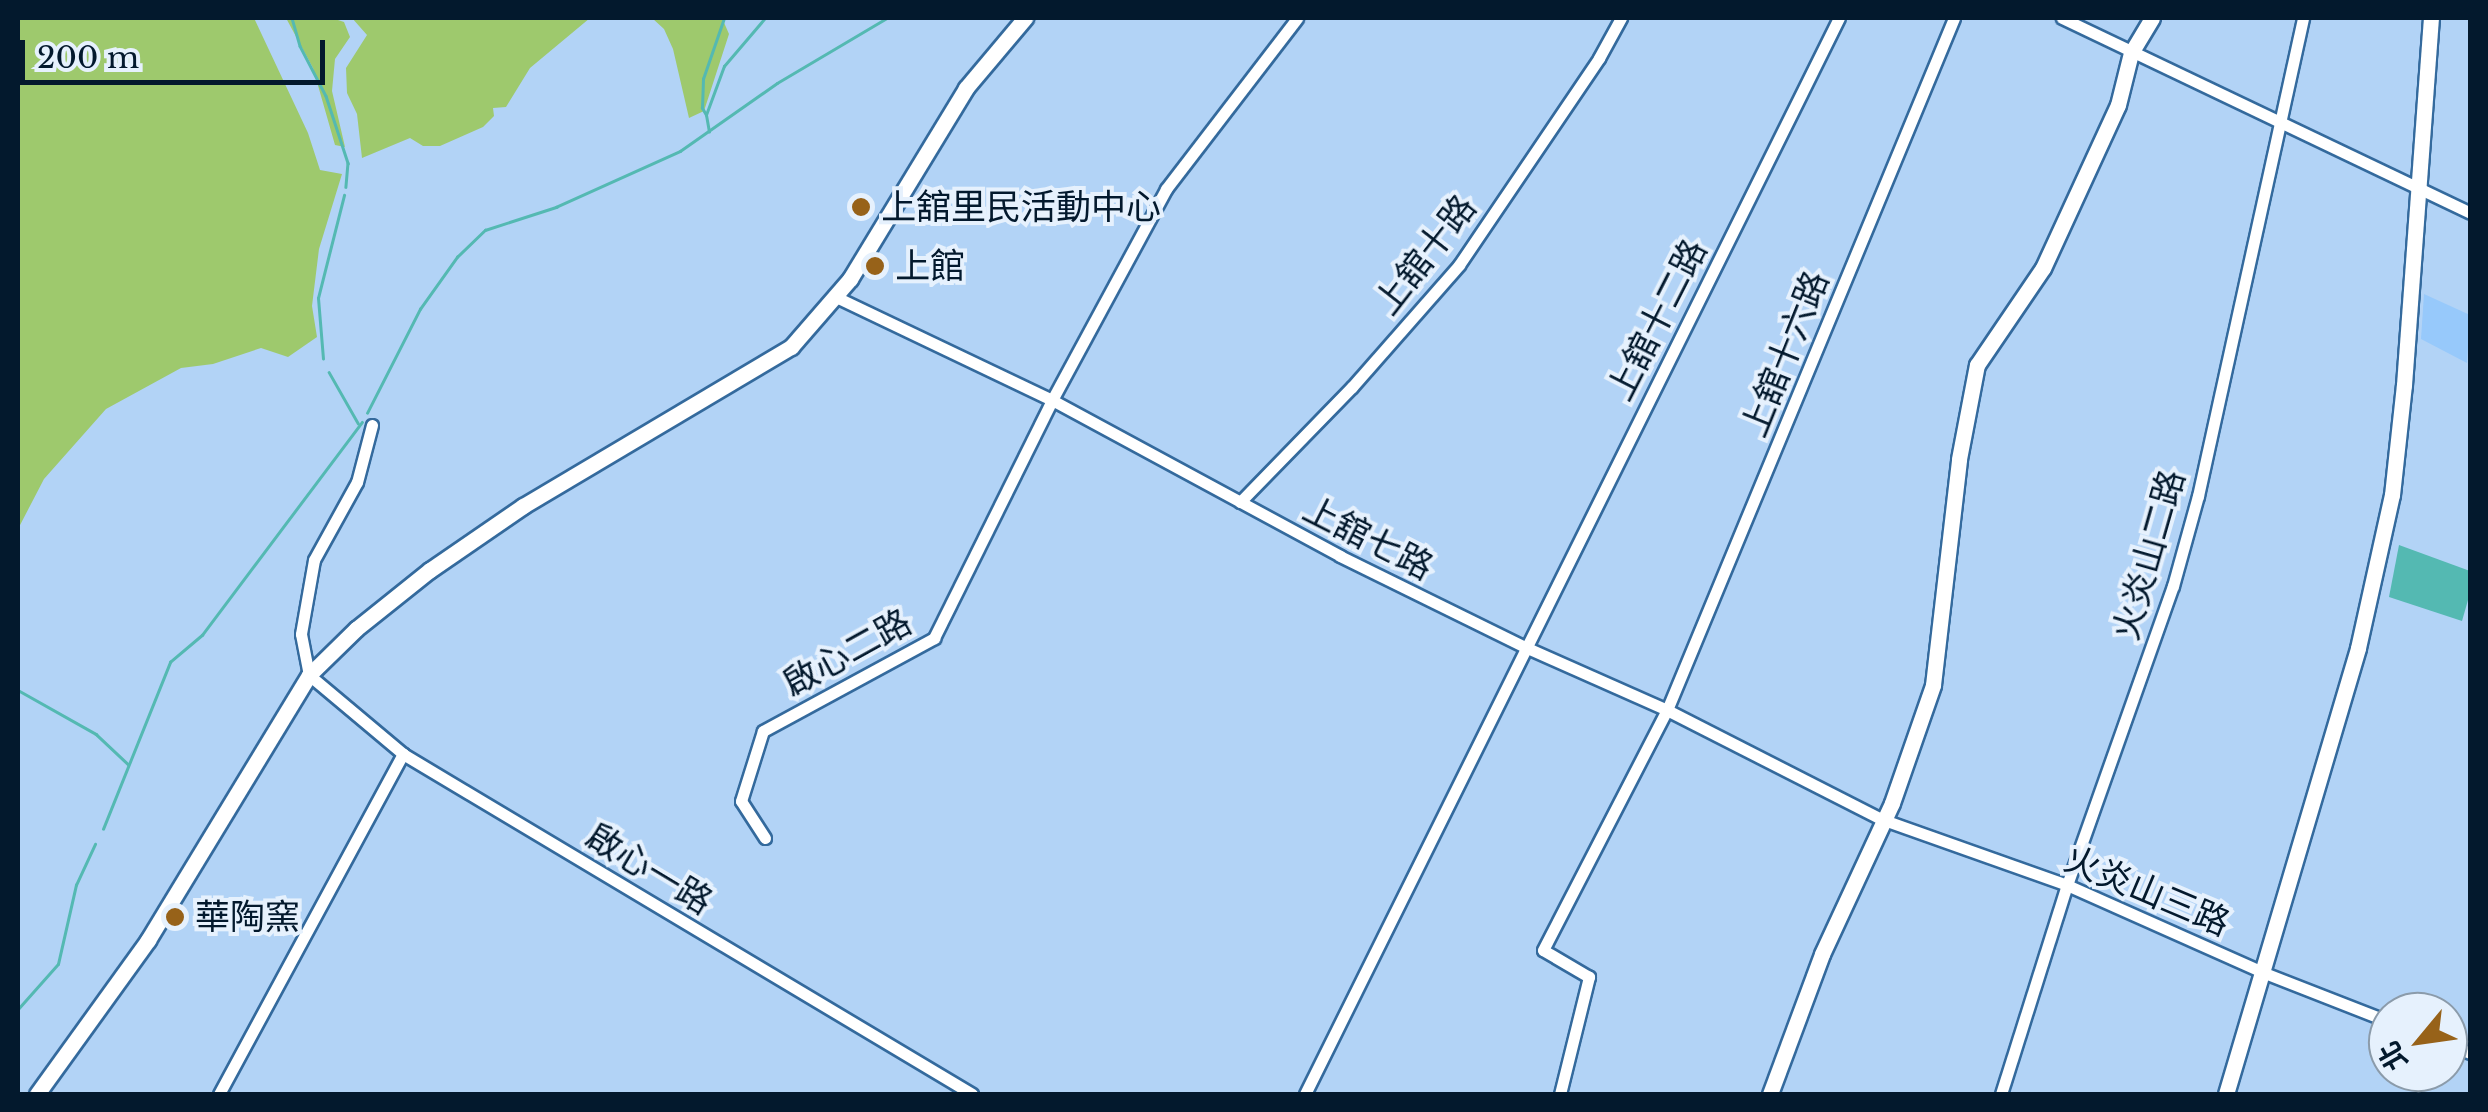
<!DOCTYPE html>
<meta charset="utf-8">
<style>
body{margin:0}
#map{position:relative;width:2488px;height:1112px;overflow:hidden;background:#b2d3f6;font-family:"Libre Baskerville","Noto Sans TC",serif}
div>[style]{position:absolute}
.built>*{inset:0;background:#97c9fb}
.green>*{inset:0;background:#9ec96d}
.water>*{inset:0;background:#54b9b2}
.stream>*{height:2.5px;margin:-1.25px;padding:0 1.25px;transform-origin:1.25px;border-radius:1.25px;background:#54b9b2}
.roads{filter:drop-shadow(2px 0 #346a9d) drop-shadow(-2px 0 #346a9d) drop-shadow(0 2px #346a9d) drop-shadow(0 -2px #346a9d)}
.street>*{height:11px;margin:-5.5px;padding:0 5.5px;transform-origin:5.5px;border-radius:5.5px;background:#fff}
.secondary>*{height:15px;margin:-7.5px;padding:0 7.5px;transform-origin:7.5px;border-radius:7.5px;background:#fff}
.dots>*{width:28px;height:28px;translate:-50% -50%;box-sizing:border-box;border:5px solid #e6f1fd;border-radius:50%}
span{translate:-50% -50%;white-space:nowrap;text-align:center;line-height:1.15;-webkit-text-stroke:8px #e6f1fd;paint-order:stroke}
.poi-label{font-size:35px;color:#03192d}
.left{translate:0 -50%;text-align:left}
.street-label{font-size:35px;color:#03192d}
.frame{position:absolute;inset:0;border:20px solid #03192d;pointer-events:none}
.north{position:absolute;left:2368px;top:992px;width:100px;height:100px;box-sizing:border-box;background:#e6f1fd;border:2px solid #8b9baa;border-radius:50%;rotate:241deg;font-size:28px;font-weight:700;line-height:40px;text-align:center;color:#03192d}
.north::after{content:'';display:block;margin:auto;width:35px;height:45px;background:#976219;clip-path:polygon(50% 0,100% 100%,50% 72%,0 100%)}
.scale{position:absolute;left:20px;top:40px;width:305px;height:45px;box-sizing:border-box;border:5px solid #03192d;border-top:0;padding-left:12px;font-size:30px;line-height:35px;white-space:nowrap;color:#03192d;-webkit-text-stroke:8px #e6f1fd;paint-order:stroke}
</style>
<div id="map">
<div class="built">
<i style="clip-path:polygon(2424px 294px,2470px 315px,2467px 363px,2421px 339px)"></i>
</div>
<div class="green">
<i style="clip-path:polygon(18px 18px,254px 18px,308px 133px,320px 170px,342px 174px,319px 249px,312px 306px,317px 337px,288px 357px,261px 348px,213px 364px,181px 368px,106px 409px,44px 479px,18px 529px)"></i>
<i style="clip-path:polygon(286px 18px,332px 18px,344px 22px,350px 37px,335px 59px,332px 91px,345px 147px,335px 145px,313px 68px)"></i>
<i style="clip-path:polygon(352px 18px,590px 18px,530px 68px,506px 107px,493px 108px,494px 116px,483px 127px,440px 146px,423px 146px,410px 138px,362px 158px,357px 114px,347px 93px,346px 68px,367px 35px)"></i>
<i style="clip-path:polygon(652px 18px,722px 18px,729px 34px,704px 111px,689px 118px,673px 49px,664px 29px)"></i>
</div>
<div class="water">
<i style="clip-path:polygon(2399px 545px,2470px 571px,2470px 593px,2462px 621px,2389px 597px)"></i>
</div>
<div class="stream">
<i style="left:292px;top:18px;width:29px;rotate:74deg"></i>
<i style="left:300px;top:46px;width:56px;rotate:62.5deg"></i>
<i style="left:326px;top:96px;width:71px;rotate:71.8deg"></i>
<i style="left:348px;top:163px;width:24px;rotate:95deg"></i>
<i style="left:706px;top:115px;width:8px;rotate:-120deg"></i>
<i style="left:702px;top:108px;width:29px;rotate:-88deg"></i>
<i style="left:703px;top:79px;width:65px;rotate:-71deg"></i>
<i style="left:709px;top:132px;width:17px;rotate:-100deg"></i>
<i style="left:706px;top:115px;width:52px;rotate:-69.8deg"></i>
<i style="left:724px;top:66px;width:63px;rotate:-49.5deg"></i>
<i style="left:323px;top:359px;width:61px;rotate:-94.7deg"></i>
<i style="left:318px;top:298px;width:106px;rotate:-75.8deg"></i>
<i style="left:329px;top:372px;width:59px;rotate:60.4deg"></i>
<i style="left:367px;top:413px;width:117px;rotate:-63deg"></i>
<i style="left:420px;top:309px;width:64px;rotate:-54.6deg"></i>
<i style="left:457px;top:257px;width:39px;rotate:-44deg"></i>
<i style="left:485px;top:230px;width:75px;rotate:-17.9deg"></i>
<i style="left:556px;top:207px;width:136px;rotate:-24.3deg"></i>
<i style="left:680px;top:151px;width:118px;rotate:-35deg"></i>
<i style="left:777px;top:83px;width:128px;rotate:-30.6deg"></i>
<i style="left:18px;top:690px;width:90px;rotate:29.4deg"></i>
<i style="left:96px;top:734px;width:44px;rotate:43.2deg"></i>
<i style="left:103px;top:829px;width:180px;rotate:-68.1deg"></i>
<i style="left:170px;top:662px;width:42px;rotate:-40.2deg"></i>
<i style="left:202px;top:635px;width:266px;rotate:-53.1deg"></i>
<i style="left:18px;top:1009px;width:60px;rotate:-48.4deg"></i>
<i style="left:58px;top:964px;width:81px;rotate:-77.2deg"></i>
<i style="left:76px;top:885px;width:45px;rotate:-65.1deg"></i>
</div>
<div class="roads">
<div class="street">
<i style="left:2062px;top:18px;width:452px;rotate:25.5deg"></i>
<i style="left:836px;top:297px;width:239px;rotate:25.5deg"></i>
<i style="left:1052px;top:400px;width:328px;rotate:28.4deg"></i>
<i style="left:1340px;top:556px;width:206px;rotate:26.2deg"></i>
<i style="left:1525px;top:647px;width:155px;rotate:23.9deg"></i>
<i style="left:1667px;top:710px;width:240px;rotate:27deg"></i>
<i style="left:1881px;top:819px;width:197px;rotate:19.5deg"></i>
<i style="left:2067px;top:885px;width:214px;rotate:24deg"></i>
<i style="left:2262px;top:972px;width:135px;rotate:21.3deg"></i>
<i style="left:372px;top:425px;width:59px;rotate:104.7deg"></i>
<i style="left:357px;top:482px;width:89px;rotate:118.9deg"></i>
<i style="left:314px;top:560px;width:75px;rotate:100deg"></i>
<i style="left:301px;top:634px;width:42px;rotate:79deg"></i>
<i style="left:309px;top:675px;width:123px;rotate:40deg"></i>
<i style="left:403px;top:754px;width:663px;rotate:30.86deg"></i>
<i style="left:1240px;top:502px;width:161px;rotate:-45.8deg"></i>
<i style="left:1352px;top:387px;width:162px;rotate:-48.7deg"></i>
<i style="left:1459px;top:265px;width:250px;rotate:-55.9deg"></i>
<i style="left:1599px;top:58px;width:46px;rotate:-61.2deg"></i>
<i style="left:765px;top:838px;width:44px;rotate:-123deg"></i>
<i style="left:741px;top:801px;width:73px;rotate:-72.6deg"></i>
<i style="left:763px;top:731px;width:195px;rotate:-28.5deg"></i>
<i style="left:934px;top:638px;width:266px;rotate:-63.6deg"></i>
<i style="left:1052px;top:400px;width:240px;rotate:-61.6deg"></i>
<i style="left:1166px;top:189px;width:215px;rotate:-52.5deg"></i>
<i style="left:2448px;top:1044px;width:24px;rotate:22deg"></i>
<i style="left:219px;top:1094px;width:387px;rotate:-61.6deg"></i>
<i style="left:1305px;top:1094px;width:1201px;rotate:-63.61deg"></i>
<i style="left:1560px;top:1094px;width:121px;rotate:-76.1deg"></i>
<i style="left:1589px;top:977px;width:53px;rotate:-149.6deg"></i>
<i style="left:1543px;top:950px;width:270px;rotate:-62.7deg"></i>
<i style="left:1667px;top:710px;width:749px;rotate:-67.47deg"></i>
<i style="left:2001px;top:1094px;width:219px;rotate:-72.5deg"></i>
<i style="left:2067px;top:885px;width:317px;rotate:-70.5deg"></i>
<i style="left:2173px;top:586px;width:93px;rotate:-74.5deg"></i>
<i style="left:2198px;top:496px;width:489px;rotate:-77.6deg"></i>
</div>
<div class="secondary">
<i style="left:37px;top:1094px;width:190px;rotate:-54.2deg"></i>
<i style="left:148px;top:940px;width:310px;rotate:-58.7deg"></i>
<i style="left:309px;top:675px;width:66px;rotate:-44.4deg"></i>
<i style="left:356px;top:629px;width:95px;rotate:-38.6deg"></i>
<i style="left:430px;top:570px;width:113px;rotate:-34.5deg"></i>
<i style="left:523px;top:506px;width:312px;rotate:-30.7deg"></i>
<i style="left:791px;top:347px;width:90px;rotate:-49.1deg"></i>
<i style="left:850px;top:279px;width:223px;rotate:-58.7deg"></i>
<i style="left:966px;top:88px;width:92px;rotate:-49.9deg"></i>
<i style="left:1770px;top:1094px;width:149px;rotate:-69.6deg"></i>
<i style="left:1822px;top:954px;width:166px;rotate:-65.1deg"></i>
<i style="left:1892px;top:803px;width:125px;rotate:-70.8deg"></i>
<i style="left:1933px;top:685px;width:227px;rotate:-83.4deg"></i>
<i style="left:1959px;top:459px;width:96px;rotate:-79.2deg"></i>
<i style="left:1977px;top:365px;width:117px;rotate:-55.8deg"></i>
<i style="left:2043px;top:268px;width:179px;rotate:-65.3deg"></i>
<i style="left:2118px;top:105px;width:54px;rotate:-76deg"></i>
<i style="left:2131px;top:53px;width:41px;rotate:-59deg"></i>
<i style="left:2226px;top:1094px;width:465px;rotate:-73.5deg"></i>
<i style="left:2358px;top:648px;width:157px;rotate:-77.5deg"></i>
<i style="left:2392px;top:495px;width:111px;rotate:-83.8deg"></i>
<i style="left:2404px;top:385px;width:368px;rotate:-85.8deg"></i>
</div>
</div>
<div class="dots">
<i style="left:861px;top:207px;background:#976219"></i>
<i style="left:875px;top:266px;background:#976219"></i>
<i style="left:175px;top:917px;background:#976219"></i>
</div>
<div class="poi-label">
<span class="left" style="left:881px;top:207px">上舘里民活動中心</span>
<span class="left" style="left:895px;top:266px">上館</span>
<span class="left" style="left:195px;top:917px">華陶窯</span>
</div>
<div class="street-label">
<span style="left:1425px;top:255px;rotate:-52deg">上舘十路</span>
<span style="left:1657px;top:320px;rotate:-63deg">上舘十二路</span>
<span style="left:1785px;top:354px;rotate:-68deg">上舘十六路</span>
<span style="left:1368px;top:538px;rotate:27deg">上舘七路</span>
<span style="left:2149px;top:555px;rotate:-74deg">火炎山二路</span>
<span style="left:847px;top:653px;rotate:-29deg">啟心二路</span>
<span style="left:649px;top:869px;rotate:31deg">啟心一路</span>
<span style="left:2147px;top:891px;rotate:23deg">火炎山三路</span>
</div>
<div class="frame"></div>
<div class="north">北</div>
<div class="scale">200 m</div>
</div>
